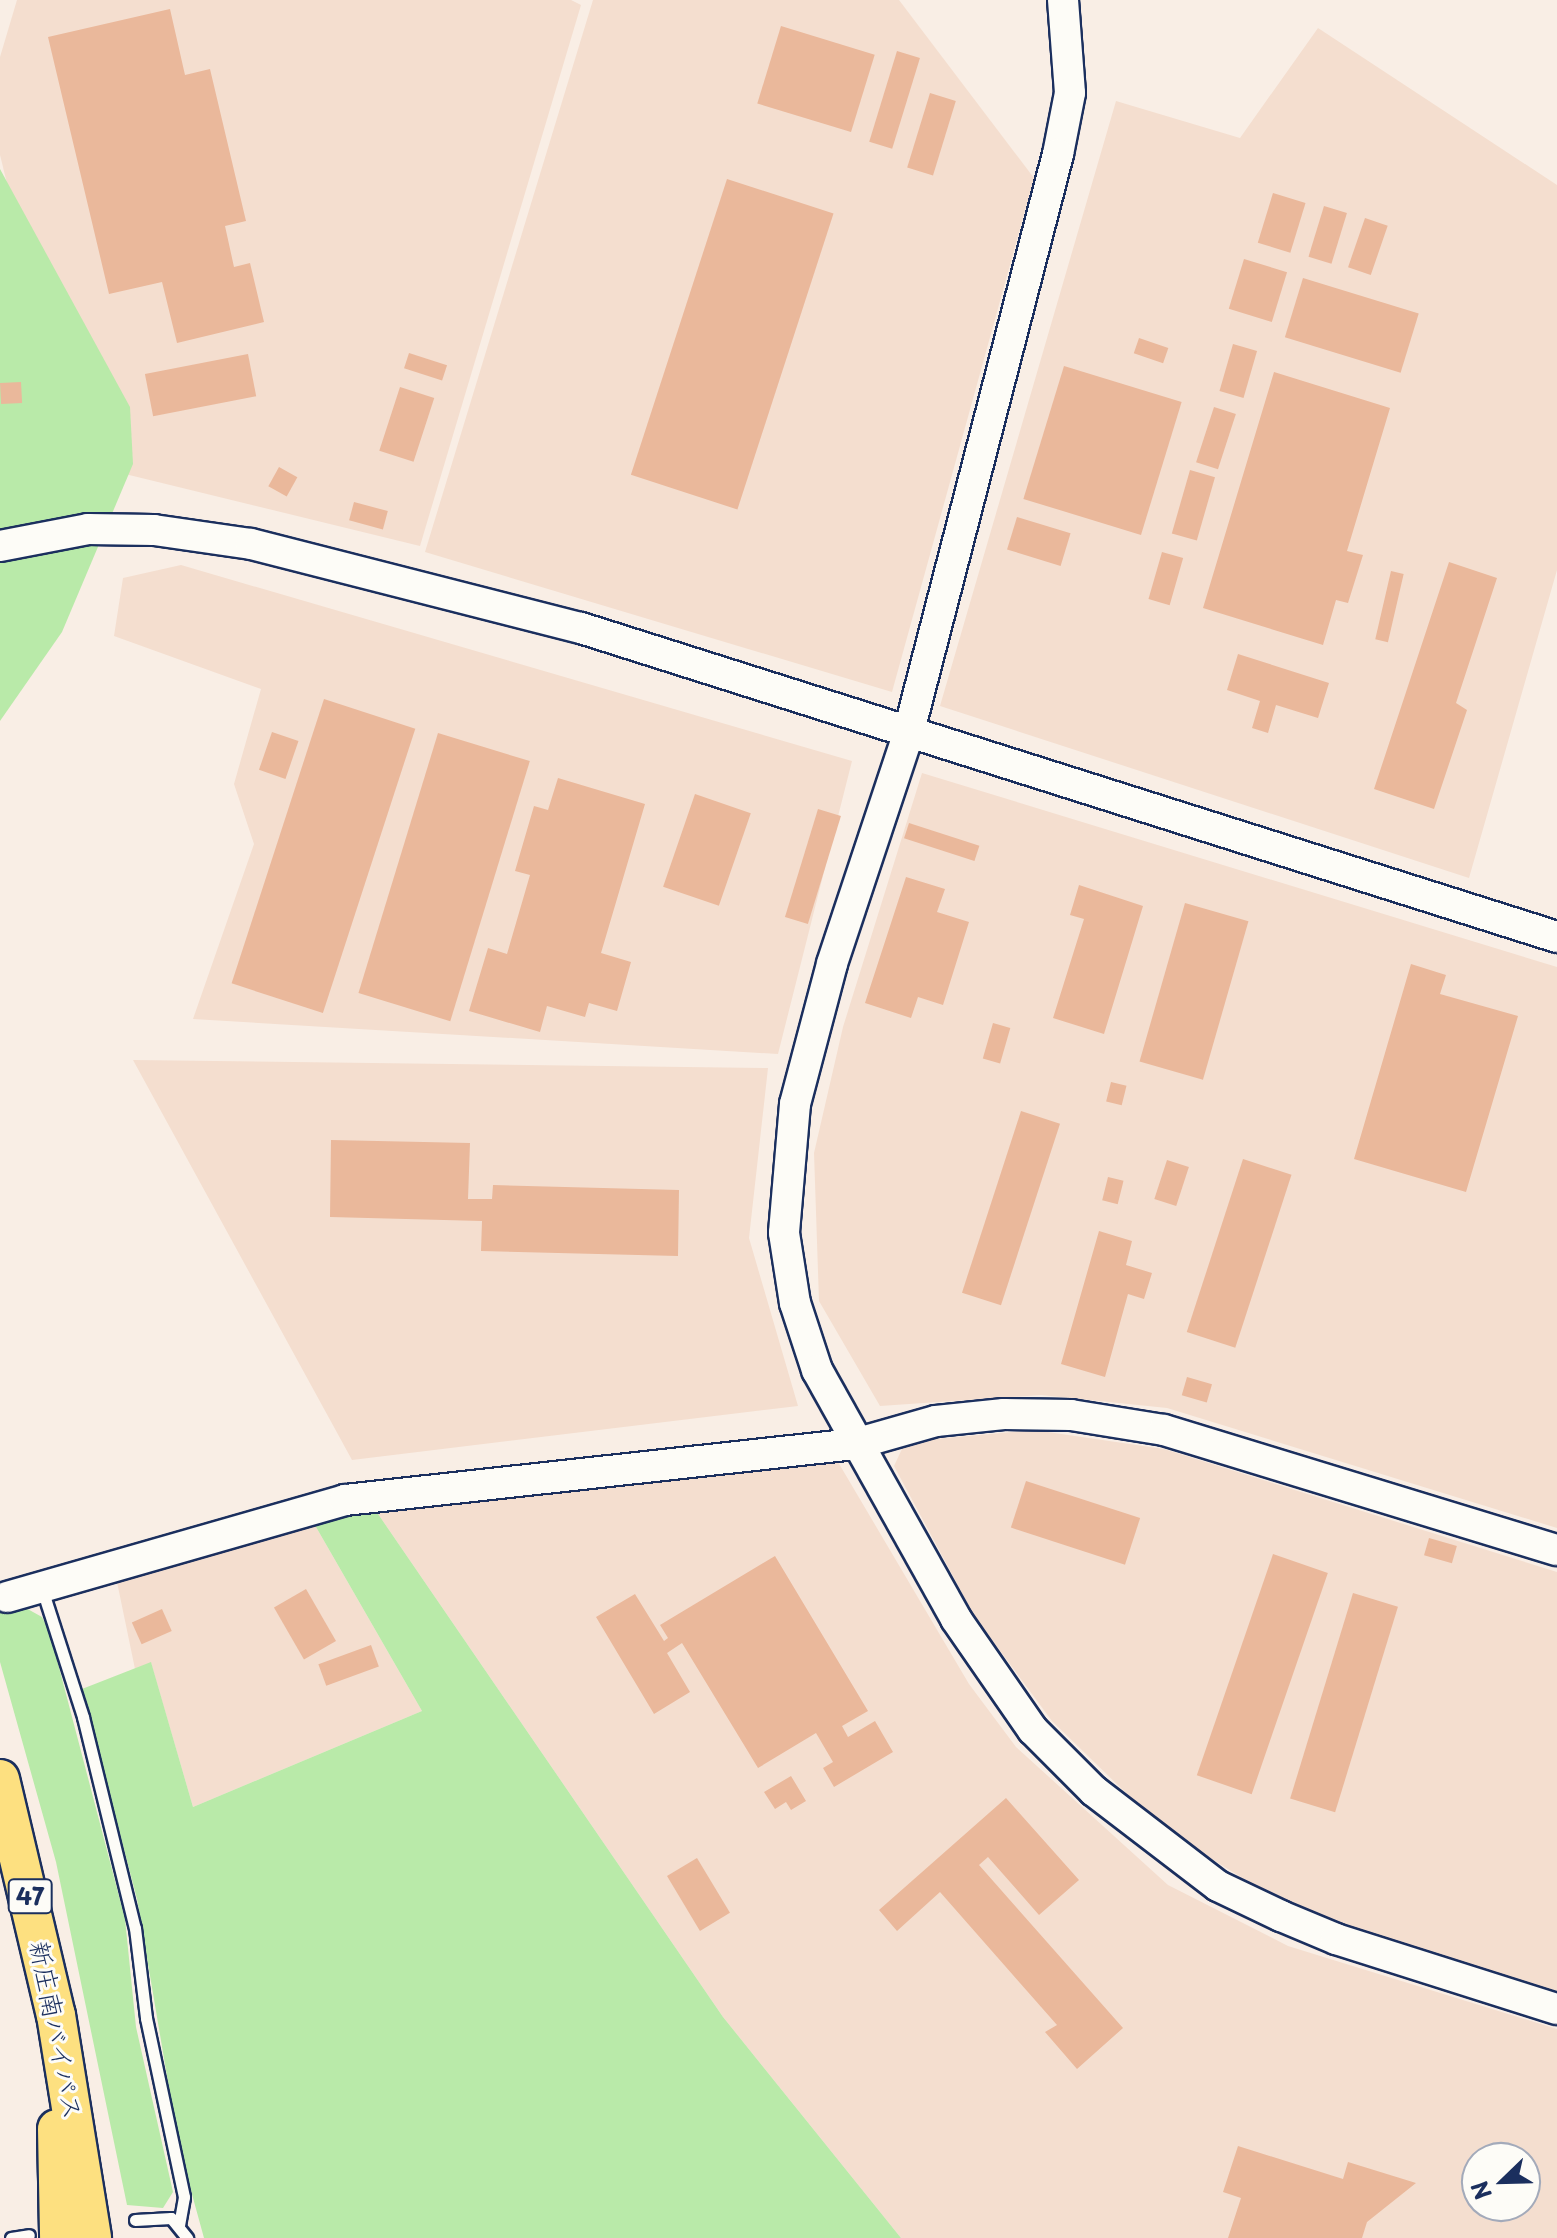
<!DOCTYPE html>
<meta charset="utf-8">
<style>
body{margin:0}
#map{position:relative;width:1557px;height:2238px;overflow:hidden;background:#f9eee5;font-family:"Playpen Sans","Klee One",sans-serif}
div>[style]{position:absolute}
.built>*{inset:0;background:#f4decf}
.green>*{inset:0;background:#b9eaa9}
.building>*{inset:0;background:#eab89b;transform-origin:0 0}
.roads{filter:drop-shadow(2px 0 #1b2f5e) drop-shadow(-2px 0 #1b2f5e) drop-shadow(0 2px #1b2f5e) drop-shadow(0 -2px #1b2f5e)}
.lane>*{height:11px;margin:-5.5px;padding:0 5.5px;transform-origin:5.5px;border-radius:5.5px;background:#fdfcf7}
.secondary>*{height:30px;margin:-15px;padding:0 15px;transform-origin:15px;border-radius:15px;background:#fdfcf7}
.highway>*{height:38px;margin:-19px;padding:0 19px;transform-origin:19px;border-radius:19px;background:#fde080}
span{translate:-50% -50%;white-space:nowrap;text-align:center;line-height:1.15;-webkit-text-stroke:6px #fdfcf7;paint-order:stroke}
.shield-label span{padding:2px 6px;background:#fdfcf7;border:2px solid;border-radius:6px;-webkit-text-stroke-width:0}
.shield-label{font-size:24px;color:#1b2f5e;font-weight:700}
.street-label{font-size:26px;color:#1b2f5e}
.north{position:absolute;left:1461px;top:2142px;width:80px;height:80px;box-sizing:border-box;background:#fdfcf7;border:2px solid #a3aaba;border-radius:50%;rotate:247deg;font-size:22px;font-weight:700;line-height:32px;text-align:center;color:#1b2f5e}
.north::after{content:'';display:block;margin:auto;width:28px;height:36px;background:#1b2f5e;clip-path:polygon(50% 0,100% 100%,50% 72%,0 100%)}
</style>
<div id="map">
<div class="built">
<i style="clip-path:polygon(17px 0,571px 0,581px 5px,420px 546px,76px 462px,0 155px,0 57px)"></i>
<i style="clip-path:polygon(593px 0,899px 0,1034px 178px,892px 692px,425px 552px)"></i>
<i style="clip-path:polygon(1318px 28px,1557px 185px,1557px 570px,1469px 878px,940px 706px,1116px 101px,1240px 138px)"></i>
<i style="clip-path:polygon(181px 565px,852px 761px,778px 1054px,193px 1019px,254px 844px,234px 784px,261px 689px,114px 636px,123px 578px)"></i>
<i style="clip-path:polygon(922px 773px,1557px 967px,1557px 1528px,1167px 1408px,1041px 1395px,880px 1406px,819px 1301px,814px 1153px,843px 1027px)"></i>
<i style="clip-path:polygon(133px 1060px,768px 1068px,749px 1238px,798px 1406px,352px 1460px)"></i>
<i style="clip-path:polygon(1034px 1430px,1164px 1449px,1557px 1572px,1557px 1991px,1337px 1923px,1260px 1889px,1162px 1828px,1052px 1721px,975px 1617px,894px 1466px,902px 1449px,935px 1439px)"></i>
<i style="clip-path:polygon(evenodd,838px 1462px,969px 1684px,1016px 1747px,1168px 1885px,1288px 1946px,1557px 2029px,1557px 2238px,901px 2238px,723px 2017px,376px 1511px,838px 1462px,1477px 2158px,1525px 2158px,1525px 2206px,1477px 2206px,1477px 2158px)"></i>
<i style="clip-path:polygon(312px 1520px,422px 1711px,193px 1807px,151px 1663px,135px 1669px,117px 1582px)"></i>
</div>
<div class="green">
<i style="clip-path:polygon(0 169px,130px 407px,133px 464px,62px 632px,0 721px)"></i>
<i style="clip-path:polygon(376px 1511px,723px 2017px,901px 2238px,204px 2238px,179px 2147px,137px 1899px,82px 1689px,151px 1662px,193px 1807px,422px 1711px,312px 1520px)"></i>
<i style="clip-path:polygon(24px 1607px,42px 1617px,50px 1633px,125px 1919px,136px 2027px,173px 2192px,163px 2208px,127px 2205px,56px 1862px,0 1662px,0 1610px)"></i>
</div>
<div class="building">
<i style="clip-path:polygon(170px 9px,185px 75px,210px 69px,246px 221px,225px 226px,234px 267px,250px 263px,264px 322px,177px 343px,162px 282px,109px 294px,48px 37px)"></i>
<i style="left:781px;top:26px;width:98px;height:81px;rotate:17deg"></i>
<i style="left:897px;top:51px;width:24px;height:95px;rotate:17deg"></i>
<i style="left:930px;top:93px;width:27px;height:78px;rotate:17deg"></i>
<i style="left:727px;top:179px;width:112px;height:311px;rotate:18deg"></i>
<i style="left:1273px;top:193px;width:34px;height:52px;rotate:17deg"></i>
<i style="left:1324px;top:206px;width:24px;height:53px;rotate:17deg"></i>
<i style="left:1365px;top:218px;width:24px;height:52px;rotate:19deg"></i>
<i style="left:1244px;top:259px;width:45px;height:52px;rotate:17deg"></i>
<i style="left:1303px;top:278px;width:121px;height:62px;rotate:17deg"></i>
<i style="left:1139px;top:338px;width:31px;height:16px;rotate:19deg"></i>
<i style="left:1233px;top:344px;width:25px;height:49px;rotate:16deg"></i>
<i style="left:409px;top:353px;width:40px;height:16px;rotate:18deg"></i>
<i style="left:248px;top:354px;width:43px;height:105px;rotate:79deg"></i>
<i style="left:1064px;top:366px;width:123px;height:139px;rotate:17deg"></i>
<i style="clip-path:polygon(1274px 372px,1390px 408px,1347px 551px,1363px 555px,1348px 603px,1336px 600px,1323px 645px,1203px 608px)"></i>
<i style="left:21px;top:382px;width:21px;height:21px;rotate:87deg"></i>
<i style="left:400px;top:387px;width:36px;height:67px;rotate:18deg"></i>
<i style="left:1214px;top:407px;width:23px;height:58px;rotate:18deg"></i>
<i style="left:279px;top:467px;width:21px;height:22px;rotate:29deg"></i>
<i style="left:1190px;top:470px;width:26px;height:66px;rotate:16deg"></i>
<i style="left:354px;top:502px;width:35px;height:19px;rotate:15deg"></i>
<i style="left:1017px;top:517px;width:56px;height:34px;rotate:17deg"></i>
<i style="left:1162px;top:552px;width:22px;height:49px;rotate:16deg"></i>
<i style="clip-path:polygon(1449px 562px,1497px 578px,1456px 703px,1467px 710px,1434px 809px,1374px 789px)"></i>
<i style="left:1391px;top:571px;width:13px;height:70px;rotate:13deg"></i>
<i style="clip-path:polygon(1238px 654px,1329px 683px,1318px 718px,1276px 705px,1268px 733px,1252px 728px,1260px 701px,1227px 690px)"></i>
<i style="left:324px;top:699px;width:96px;height:299px;rotate:18deg"></i>
<i style="left:272px;top:732px;width:28px;height:40px;rotate:19deg"></i>
<i style="left:438px;top:733px;width:96px;height:272px;rotate:17deg"></i>
<i style="clip-path:polygon(558px 778px,645px 804px,601px 953px,631px 962px,617px 1011px,589px 1003px,585px 1017px,547px 1006px,540px 1032px,469px 1011px,488px 948px,507px 954px,530px 875px,515px 871px,534px 806px,548px 810px)"></i>
<i style="left:695px;top:794px;width:59px;height:98px;rotate:19deg"></i>
<i style="left:818px;top:809px;width:24px;height:113px;rotate:17deg"></i>
<i style="left:909px;top:823px;width:74px;height:16px;rotate:18deg"></i>
<i style="clip-path:polygon(906px 877px,945px 889px,937px 912px,969px 922px,943px 1005px,918px 997px,911px 1018px,865px 1003px)"></i>
<i style="clip-path:polygon(1079px 885px,1143px 906px,1104px 1034px,1053px 1018px,1084px 919px,1070px 915px)"></i>
<i style="left:1185px;top:903px;width:66px;height:165px;rotate:16deg"></i>
<i style="clip-path:polygon(1411px 964px,1446px 975px,1440px 994px,1518px 1016px,1466px 1192px,1354px 1159px)"></i>
<i style="left:993px;top:1023px;width:18px;height:37px;rotate:16deg"></i>
<i style="left:1111px;top:1082px;width:16px;height:20px;rotate:14deg"></i>
<i style="left:1021px;top:1111px;width:41px;height:191px;rotate:18deg"></i>
<i style="clip-path:polygon(331px 1140px,470px 1143px,468px 1199px,492px 1199px,493px 1185px,679px 1190px,678px 1256px,481px 1251px,482px 1221px,330px 1217px)"></i>
<i style="left:1243px;top:1159px;width:51px;height:182px;rotate:18deg"></i>
<i style="left:1167px;top:1160px;width:23px;height:41px;rotate:18deg"></i>
<i style="left:1108px;top:1177px;width:16px;height:24px;rotate:14deg"></i>
<i style="clip-path:polygon(1099px 1231px,1132px 1241px,1126px 1265px,1152px 1273px,1144px 1299px,1128px 1294px,1105px 1377px,1061px 1364px)"></i>
<i style="left:1187px;top:1377px;width:26px;height:19px;rotate:16deg"></i>
<i style="left:1026px;top:1481px;width:120px;height:49px;rotate:18deg"></i>
<i style="left:1429px;top:1538px;width:29px;height:18px;rotate:16deg"></i>
<i style="left:1273px;top:1554px;width:58px;height:234px;rotate:19deg"></i>
<i style="clip-path:polygon(775px 1556px,868px 1711px,842px 1726px,848px 1737px,875px 1721px,893px 1752px,834px 1787px,823px 1768px,833px 1762px,816px 1733px,758px 1768px,682px 1643px,667px 1653px,690px 1692px,654px 1714px,596px 1617px,635px 1594px,664px 1641px,668px 1638px,660px 1625px)"></i>
<i style="left:306px;top:1589px;width:60px;height:37px;rotate:60deg"></i>
<i style="left:1353px;top:1593px;width:47px;height:215px;rotate:17deg"></i>
<i style="left:162px;top:1609px;width:24px;height:33px;rotate:66deg"></i>
<i style="left:371px;top:1645px;width:23px;height:56px;rotate:70deg"></i>
<i style="clip-path:polygon(791px 1776px,806px 1801px,791px 1810px,786px 1802px,775px 1809px,764px 1792px)"></i>
<i style="clip-path:polygon(1006px 1798px,1079px 1880px,1039px 1915px,988px 1857px,979px 1865px,1123px 2028px,1077px 2069px,1045px 2032px,1057px 2025px,940px 1892px,897px 1931px,879px 1910px)"></i>
<i style="left:697px;top:1858px;width:64px;height:35px;rotate:59deg"></i>
<i style="clip-path:polygon(1238px 2146px,1343px 2179px,1348px 2162px,1416px 2183px,1367px 2222px,1362px 2238px,1228px 2238px,1241px 2198px,1223px 2192px)"></i>
</div>
<div class="roads">
<div class="lane">
<i style="left:42px;top:1589px;width:134px;rotate:72.2deg"></i>
<i style="left:83px;top:1717px;width:217px;rotate:76.2deg"></i>
<i style="left:135px;top:1928px;width:91px;rotate:83deg"></i>
<i style="left:146px;top:2018px;width:183px;rotate:78deg"></i>
<i style="left:184px;top:2197px;width:28px;rotate:100deg"></i>
<i style="left:135px;top:2220px;width:36px;rotate:-3deg"></i>
<i style="left:171px;top:2218px;width:26px;rotate:51deg"></i>
<i style="left:11px;top:2238px;width:18px;rotate:-9deg"></i>
</div>
<div class="secondary">
<i style="left:1063px;top:0;width:93px;rotate:85.7deg"></i>
<i style="left:1070px;top:93px;width:62px;rotate:101.1deg"></i>
<i style="left:1058px;top:154px;width:600px;rotate:104.48deg"></i>
<i style="left:908px;top:735px;width:241px;rotate:108.4deg"></i>
<i style="left:832px;top:964px;width:145px;rotate:104.8deg"></i>
<i style="left:795px;top:1104px;width:129px;rotate:94.9deg"></i>
<i style="left:784px;top:1233px;width:71px;rotate:81.1deg"></i>
<i style="left:795px;top:1303px;width:71px;rotate:71.8deg"></i>
<i style="left:817px;top:1370px;width:285px;rotate:60.8deg"></i>
<i style="left:956px;top:1619px;width:135px;rotate:55.3deg"></i>
<i style="left:1033px;top:1730px;width:86px;rotate:45deg"></i>
<i style="left:1094px;top:1791px;width:156px;rotate:37.5deg"></i>
<i style="left:1218px;top:1886px;width:70px;rotate:25.5deg"></i>
<i style="left:1281px;top:1916px;width:60px;rotate:22.7deg"></i>
<i style="left:1336px;top:1939px;width:232px;rotate:17.6deg"></i>
<i style="left:0;top:546px;width:90px;rotate:-10.9deg"></i>
<i style="left:88px;top:529px;width:66px;rotate:0.9deg"></i>
<i style="left:154px;top:530px;width:98px;rotate:8.2deg"></i>
<i style="left:251px;top:544px;width:341px;rotate:14.3deg"></i>
<i style="left:581px;top:628px;width:1024px;rotate:17.57deg"></i>
<i style="left:7px;top:1597px;width:352px;rotate:-16deg"></i>
<i style="left:345px;top:1500px;width:513px;rotate:-6.27deg"></i>
<i style="left:855px;top:1444px;width:84px;rotate:-15.9deg"></i>
<i style="left:936px;top:1421px;width:68px;rotate:-5.9deg"></i>
<i style="left:1004px;top:1414px;width:67px;rotate:0.9deg"></i>
<i style="left:1071px;top:1415px;width:94px;rotate:9.2deg"></i>
<i style="left:1164px;top:1430px;width:411px;rotate:17deg"></i>
</div>
<div class="highway">
<i style="left:0;top:1779px;width:243px;rotate:76.7deg"></i>
<i style="left:56px;top:2015px;width:226px;rotate:80.8deg"></i>
<i style="left:57px;top:2129px;width:109px;rotate:88.9deg"></i>
</div>
</div>
<div class="shield-label">
<span style="left:30px;top:1896px">47</span>
</div>
<div class="street-label">
<span style="left:57px;top:2030px;rotate:79deg">新庄南バイパス</span>
</div>
<div class="north">N</div>
</div>
